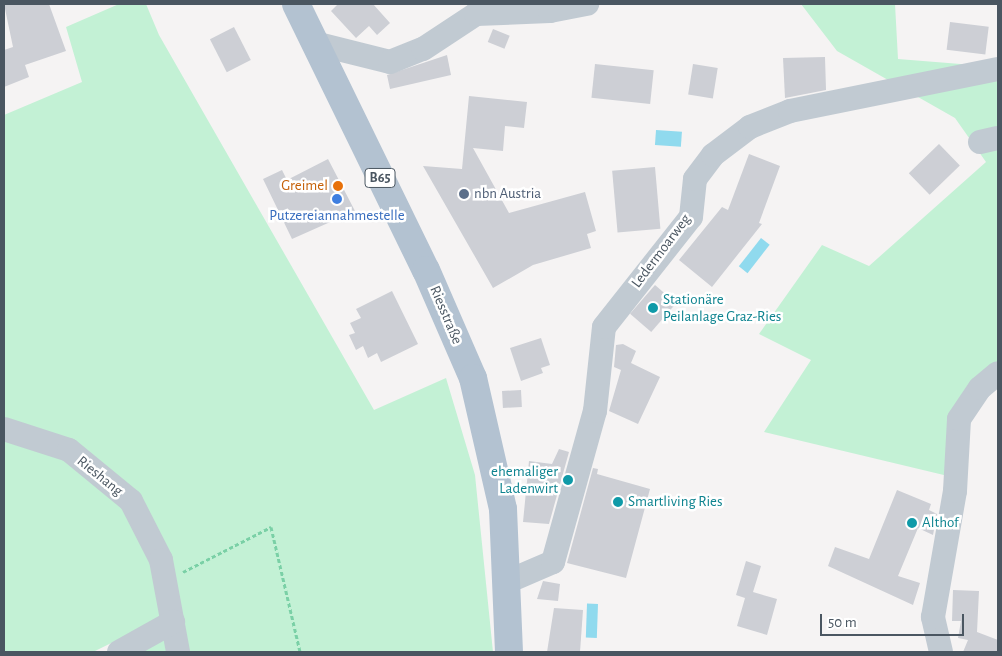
<!DOCTYPE html>
<meta charset="utf-8">
<style>
body{margin:0}
#map{position:relative;width:1002px;height:656px;overflow:hidden;background:#f5f3f3;font-family:"Alegreya Sans",sans-serif}
div>[style]{position:absolute}
.green>*{inset:0;background:#c3f1d5}
.water>*{inset:0;background:#90daee;transform-origin:0 0}
.building>*{inset:0;background:#cdcfd5;transform-origin:0 0}
.path>*{height:3px;margin-top:-1.5px;transform-origin:0;background:repeating-linear-gradient(90deg,#7ad0a6 0 4px,transparent 0 6.5px)}
.minor>*{height:24px;margin:-12px;padding:0 12px;transform-origin:12px;border-radius:12px;background:#c1cad2}
.major>*{height:28px;margin:-14px;padding:0 14px;transform-origin:14px;border-radius:14px;background:#b3c2d1}
.dots>*{width:14px;height:14px;translate:-50% -50%;box-sizing:border-box;border:2px solid #fff;border-radius:50%}
span{translate:-50% -50%;white-space:nowrap;text-align:center;line-height:1.15;-webkit-text-stroke:5px #fff;paint-order:stroke}
.shield-label span{padding:1px 4px;background:#fff;border:1px solid;border-radius:4px;-webkit-text-stroke-width:0}
.shield-label{font-size:14px;color:#4a5661;font-weight:700}
.food-label{font-size:15px;color:#c56008}
.right{translate:-100% -50%;text-align:right}
.service-label{font-size:15px;color:#4e5e75}
.left{translate:0 -50%;text-align:left}
.shop-label{font-size:15px;color:#366cbe}
.street-label{font-size:15px;color:#4a5661}
.culture-label{font-size:15px;color:#0d838f}
.frame{position:absolute;inset:0;border:5px solid #4a5661;pointer-events:none}
.scale{position:absolute;left:820px;top:614px;width:144px;height:22px;box-sizing:border-box;border:2px solid #4a5661;border-top:0;padding-left:6px;font-size:15px;line-height:18px;white-space:nowrap;color:#4a5661;-webkit-text-stroke:4px #fff;paint-order:stroke}
</style>
<div id="map">
<div class="green">
<i style="clip-path:polygon(119px 4px,146px 4px,159px 35px,374px 410px,446px 378px,475px 475px,493px 652px,138px 652px,154px 622px,93px 652px,4px 652px,4px 115px,82px 82px,66px 27px)"></i>
<i style="clip-path:polygon(801px 4px,895px 4px,898px 59px,998px 67px,998px 362px,973px 383px,948px 476px,764px 432px,811px 360px,759px 334px,822px 245px,869px 266px,986px 162px,955px 118px,837px 51px)"></i>
</div>
<div class="water">
<i style="left:656px;top:130px;width:26px;height:15px;rotate:4deg"></i>
<i style="left:761px;top:238px;width:11px;height:36px;rotate:38deg"></i>
<i style="left:598px;top:604px;width:34px;height:11px;rotate:92deg"></i>
</div>
<div class="building">
<i style="clip-path:polygon(4px 4px,49px 4px,66px 51px,25px 65px,29px 77px,4px 87px,4px 50px,13px 47px)"></i>
<i style="clip-path:polygon(338px 4px,373px 4px,390px 23px,377px 35px,369px 26px,356px 38px,331px 11px)"></i>
<i style="left:950px;top:22px;width:39px;height:28px;rotate:7deg"></i>
<i style="left:234px;top:27px;width:37px;height:27px;rotate:63deg"></i>
<i style="left:493px;top:29px;width:18px;height:14px;rotate:22deg"></i>
<i style="clip-path:polygon(447px 55px,451px 75px,390px 89px,387px 75px)"></i>
<i style="clip-path:polygon(825px 57px,826px 90px,785px 98px,783px 58px)"></i>
<i style="left:595px;top:64px;width:59px;height:34px;rotate:6deg"></i>
<i style="left:693px;top:64px;width:25px;height:31px;rotate:9deg"></i>
<i style="clip-path:polygon(469px 96px,527px 102px,524px 128px,505px 126px,503px 151px,473px 148px,509px 213px,585px 192px,596px 231px,587px 234px,591px 248px,533px 265px,493px 288px,423px 166px,462px 169px)"></i>
<i style="left:939px;top:144px;width:30px;height:42px;rotate:46deg"></i>
<i style="clip-path:polygon(749px 154px,780px 166px,759px 223px,762px 224px,712px 287px,679px 260px,722px 207px,728px 210px)"></i>
<i style="clip-path:polygon(328px 159px,355px 211px,292px 239px,263px 179px,282px 170px,287px 180px)"></i>
<i style="left:655px;top:167px;width:62px;height:43px;rotate:85deg"></i>
<i style="left:655px;top:285px;width:28px;height:38px;rotate:41deg"></i>
<i style="clip-path:polygon(392px 291px,418px 344px,381px 362px,377px 353px,368px 358px,363px 346px,356px 350px,349px 335px,355px 333px,350px 323px,361px 318px,356px 309px)"></i>
<i style="clip-path:polygon(541px 338px,550px 365px,541px 368px,543px 373px,521px 381px,510px 348px)"></i>
<i style="clip-path:polygon(623px 344px,636px 351px,631px 363px,660px 377px,638px 424px,609px 411px,621px 370px,614px 367px,616px 345px)"></i>
<i style="left:521px;top:390px;width:17px;height:19px;rotate:87deg"></i>
<i style="clip-path:polygon(559px 449px,569px 452px,549px 524px,523px 522px,529px 461px,552px 464px)"></i>
<i style="clip-path:polygon(593px 468px,598px 469px,597px 474px,650px 489px,626px 578px,567px 563px)"></i>
<i style="clip-path:polygon(897px 490px,931px 504px,929px 510px,937px 514px,933px 535px,918px 528px,898px 576px,920px 583px,913px 605px,828px 566px,835px 547px,869px 559px)"></i>
<i style="clip-path:polygon(746px 561px,761px 566px,753px 592px,777px 599px,767px 635px,737px 626px,745px 598px,736px 595px)"></i>
<i style="clip-path:polygon(543px 581px,560px 584px,558px 601px,537px 599px)"></i>
<i style="clip-path:polygon(953px 590px,979px 591px,977px 632px,998px 640px,998px 652px,963px 652px,968px 640px,958px 638px,961px 621px,952px 621px)"></i>
<i style="clip-path:polygon(554px 608px,583px 610px,580px 652px,547px 652px)"></i>
</div>
<div class="path">
<i style="left:183px;top:572px;width:99px;rotate:-27.1deg"></i>
<i style="left:271px;top:527px;width:128px;rotate:76.9deg"></i>
</div>
<div class="minor">
<i style="left:314px;top:43px;width:78px;rotate:14deg"></i>
<i style="left:390px;top:62px;width:35px;rotate:-22deg"></i>
<i style="left:423px;top:49px;width:64px;rotate:-33.4deg"></i>
<i style="left:476px;top:14px;width:74px;rotate:-2.3deg"></i>
<i style="left:550px;top:11px;width:38px;rotate:-11deg"></i>
<i style="left:980px;top:142px;width:18px;rotate:-13deg"></i>
<i style="left:4px;top:429px;width:68px;rotate:17.9deg"></i>
<i style="left:69px;top:450px;width:80px;rotate:39.4deg"></i>
<i style="left:131px;top:501px;width:66px;rotate:63deg"></i>
<i style="left:161px;top:560px;width:94px;rotate:79.5deg"></i>
<i style="left:509px;top:581px;width:48px;rotate:-23.4deg"></i>
<i style="left:553px;top:562px;width:157px;rotate:-74.5deg"></i>
<i style="left:595px;top:411px;width:84px;rotate:-83.9deg"></i>
<i style="left:604px;top:327px;width:140px;rotate:-51.7deg"></i>
<i style="left:691px;top:217px;width:38px;rotate:-84deg"></i>
<i style="left:695px;top:179px;width:30px;rotate:-53deg"></i>
<i style="left:713px;top:155px;width:46px;rotate:-37.1deg"></i>
<i style="left:750px;top:127px;width:43px;rotate:-21.8deg"></i>
<i style="left:790px;top:111px;width:212px;rotate:-11.4deg"></i>
<i style="left:119px;top:652px;width:62px;rotate:-29.1deg"></i>
<i style="left:941px;top:652px;width:36px;rotate:-103deg"></i>
<i style="left:933px;top:617px;width:128px;rotate:-80.1deg"></i>
<i style="left:955px;top:491px;width:72px;rotate:-86.8deg"></i>
<i style="left:959px;top:419px;width:37px;rotate:-56deg"></i>
<i style="left:980px;top:388px;width:23px;rotate:-40deg"></i>
</div>
<div class="major">
<i style="left:296px;top:4px;width:296px;rotate:64deg"></i>
<i style="left:426px;top:270px;width:118px;rotate:66.5deg"></i>
<i style="left:473px;top:378px;width:134px;rotate:77.1deg"></i>
<i style="left:503px;top:509px;width:143px;rotate:87.6deg"></i>
</div>
<div class="dots">
<i style="left:338px;top:186px;background:#e8710a"></i>
<i style="left:464px;top:194px;background:#5c6f8a"></i>
<i style="left:337px;top:199px;background:#3f7fe0"></i>
<i style="left:653px;top:308px;background:#0f9aa8"></i>
<i style="left:568px;top:480px;background:#0f9aa8"></i>
<i style="left:618px;top:502px;background:#0f9aa8"></i>
<i style="left:912px;top:523px;background:#0f9aa8"></i>
</div>
<div class="shield-label">
<span style="left:380px;top:178px">B65</span>
</div>
<div class="food-label">
<span class="right" style="left:328px;top:186px">Greimel</span>
</div>
<div class="service-label">
<span class="left" style="left:474px;top:194px">nbn Austria</span>
</div>
<div class="shop-label">
<span style="left:337px;top:216px">Putzereiannahmestelle</span>
</div>
<div class="street-label">
<span style="left:661px;top:251px;rotate:-53deg">Ledermoarweg</span>
<span style="left:446px;top:315px;rotate:67deg">Riesstraße</span>
<span style="left:100px;top:476px;rotate:39deg">Rieshang</span>
</div>
<div class="culture-label">
<span class="left" style="left:663px;top:308px">Stationäre<br>Peilanlage Graz-Ries</span>
<span class="right" style="left:558px;top:480px">ehemaliger<br>Ladenwirt</span>
<span class="left" style="left:628px;top:502px">Smartliving Ries</span>
<span class="left" style="left:922px;top:523px">Althof</span>
</div>
<div class="frame"></div>
<div class="scale">50 m</div>
</div>
